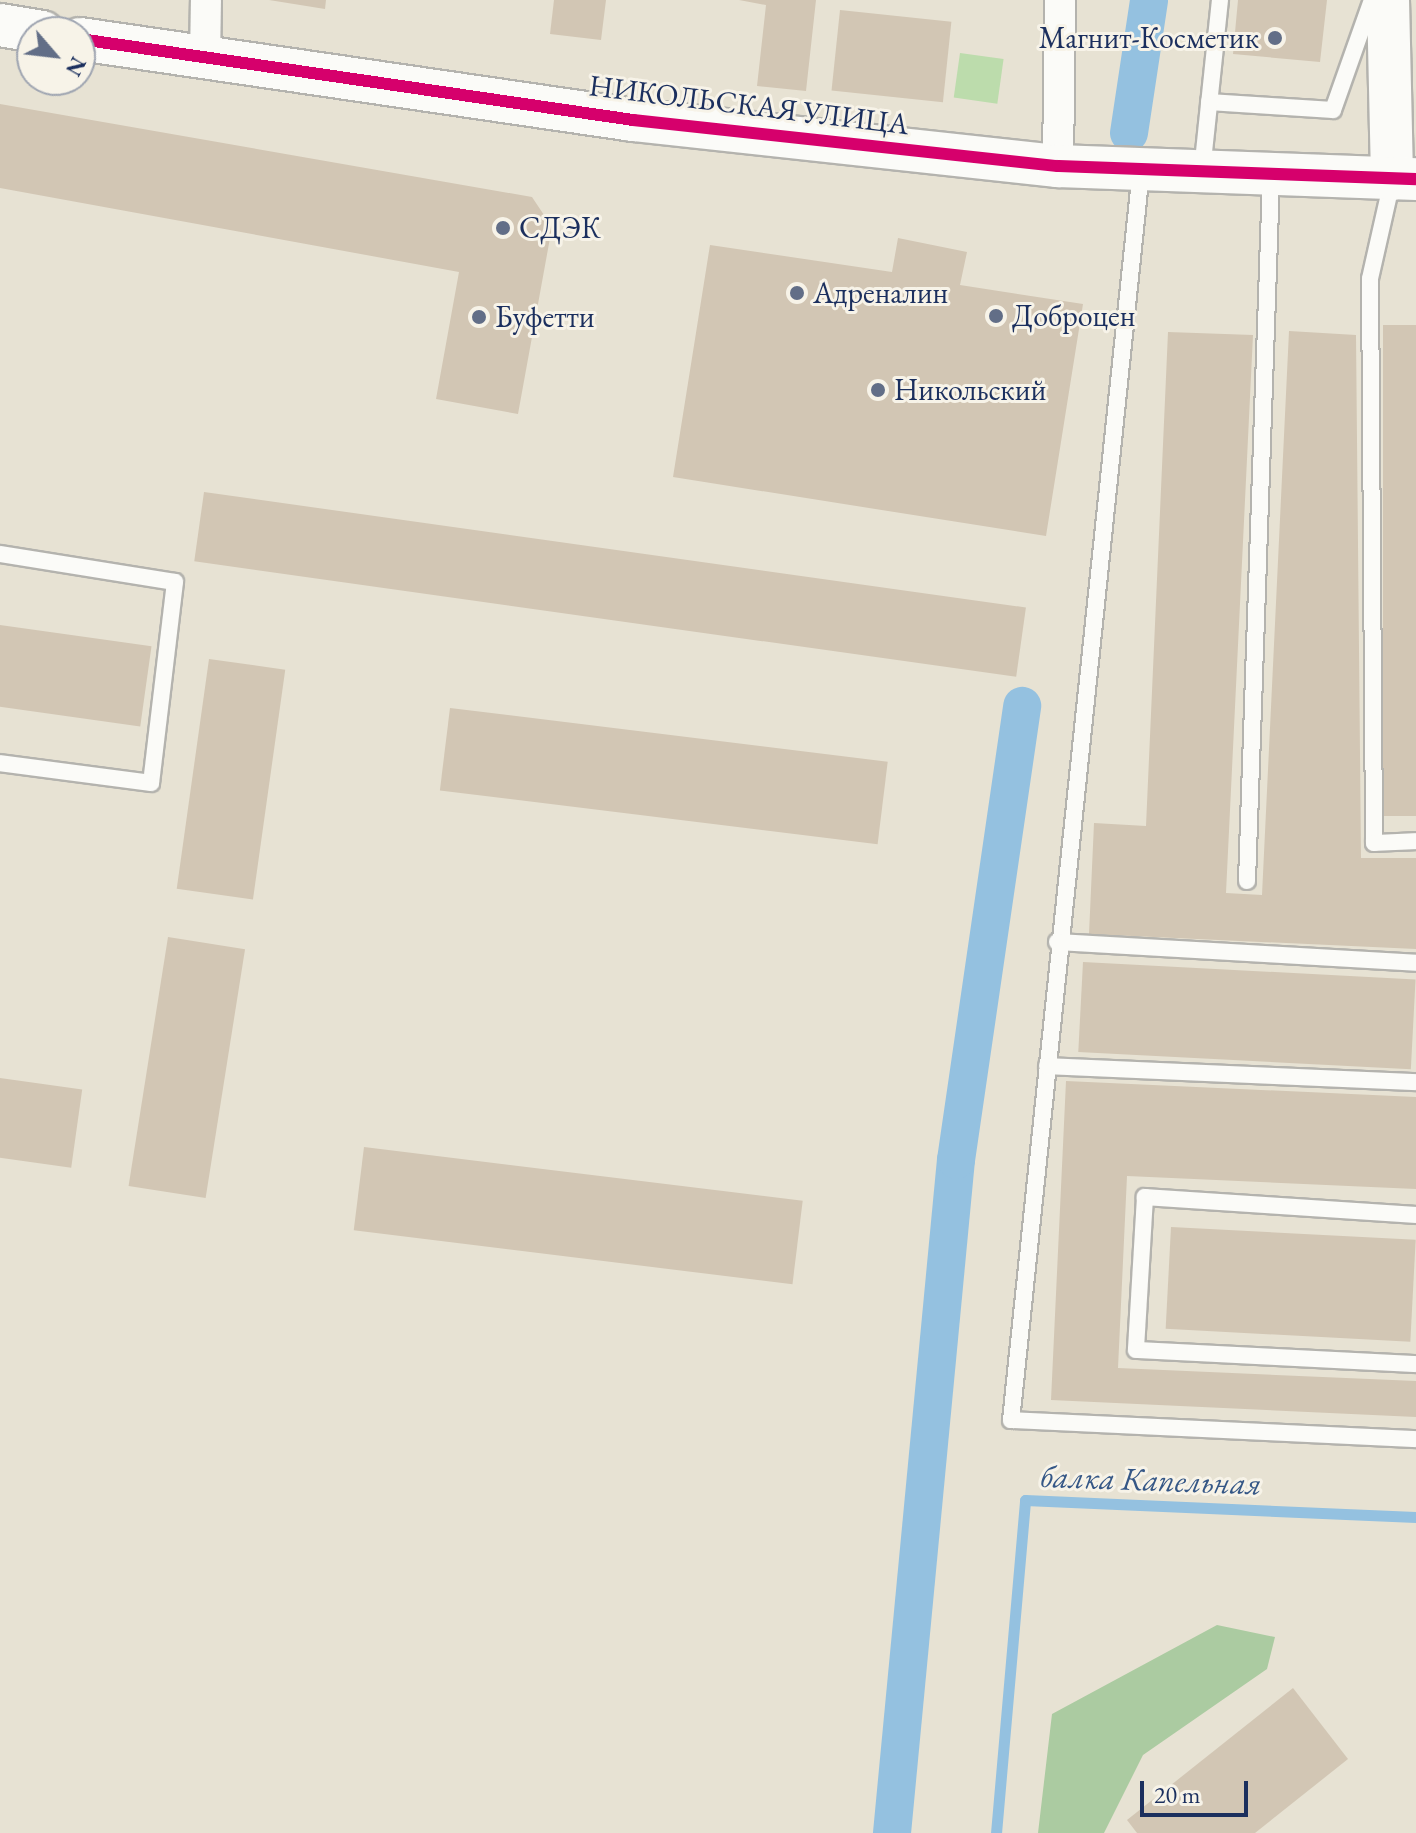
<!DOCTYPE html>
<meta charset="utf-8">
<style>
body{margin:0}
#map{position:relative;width:1416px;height:1833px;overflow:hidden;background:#e7e2d3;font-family:"EB Garamond",serif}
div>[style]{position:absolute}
.green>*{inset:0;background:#bcdcac;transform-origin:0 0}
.forest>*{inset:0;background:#abcba1}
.stream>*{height:11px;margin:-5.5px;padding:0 5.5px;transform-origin:5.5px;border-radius:5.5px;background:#94c1e0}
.canal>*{height:38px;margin:-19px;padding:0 19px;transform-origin:19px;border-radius:19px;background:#94c1e0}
.building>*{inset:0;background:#d2c6b4;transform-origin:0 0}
.roads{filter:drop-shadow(2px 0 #b4b3ae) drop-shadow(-2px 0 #b4b3ae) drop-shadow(0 2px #b4b3ae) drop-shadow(0 -2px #b4b3ae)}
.lane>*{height:16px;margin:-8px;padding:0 8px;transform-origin:8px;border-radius:8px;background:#fbfbf8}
.street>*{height:30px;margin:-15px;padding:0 15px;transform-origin:15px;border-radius:15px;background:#fbfbf8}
.secondary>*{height:42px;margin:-21px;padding:0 21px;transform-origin:21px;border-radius:21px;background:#fbfbf8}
.cycleway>*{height:12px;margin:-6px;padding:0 6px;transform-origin:6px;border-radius:6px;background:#d6006c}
.dots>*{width:22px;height:22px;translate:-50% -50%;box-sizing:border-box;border:4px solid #f7f3e8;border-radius:50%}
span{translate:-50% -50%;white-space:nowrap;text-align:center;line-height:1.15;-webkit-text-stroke:6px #f7f3e8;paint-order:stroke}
.poi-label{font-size:30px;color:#1b2f5e}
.right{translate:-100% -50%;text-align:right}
.left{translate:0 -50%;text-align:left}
.street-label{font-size:30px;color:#1b2f5e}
.water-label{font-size:32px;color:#355786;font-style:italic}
.north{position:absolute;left:16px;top:16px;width:80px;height:80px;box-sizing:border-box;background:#f7f3e8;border:2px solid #9fa5b1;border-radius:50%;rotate:118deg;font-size:22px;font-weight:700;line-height:32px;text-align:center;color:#1b2f5e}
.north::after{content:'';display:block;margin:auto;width:28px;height:36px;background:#626e87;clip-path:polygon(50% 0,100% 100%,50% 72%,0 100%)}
.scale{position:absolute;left:1140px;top:1781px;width:108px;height:36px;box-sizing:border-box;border:4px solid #1b2f5e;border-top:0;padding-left:10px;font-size:24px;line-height:28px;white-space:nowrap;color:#1b2f5e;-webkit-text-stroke:6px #f7f3e8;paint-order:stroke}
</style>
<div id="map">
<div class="green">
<i style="left:960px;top:53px;width:44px;height:45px;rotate:8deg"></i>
</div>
<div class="forest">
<i style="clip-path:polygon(1217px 1625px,1275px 1637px,1267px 1669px,1143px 1755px,1104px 1833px,1038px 1833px,1052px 1714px)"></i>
</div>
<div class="stream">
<i style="left:996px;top:1833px;width:334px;rotate:-85deg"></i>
<i style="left:1025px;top:1500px;width:391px;rotate:2.5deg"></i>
</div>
<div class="canal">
<i style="left:1129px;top:133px;width:134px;rotate:-81.4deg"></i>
<i style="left:892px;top:1833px;width:676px;rotate:-84.57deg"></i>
<i style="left:956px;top:1160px;width:459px;rotate:-81.7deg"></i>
</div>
<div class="building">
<i style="clip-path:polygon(269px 0,326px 0,325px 9px)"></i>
<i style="clip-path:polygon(554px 0,606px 0,601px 40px,550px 34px)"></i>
<i style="clip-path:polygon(739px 0,816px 0,806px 91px,757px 86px,766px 5px)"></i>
<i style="clip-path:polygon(1238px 0,1327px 0,1320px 62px,1233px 54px)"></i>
<i style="left:840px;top:10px;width:112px;height:81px;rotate:6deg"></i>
<i style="clip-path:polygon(0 104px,532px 197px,552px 227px,518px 414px,436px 399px,459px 272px,0 188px)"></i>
<i style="clip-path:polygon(898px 238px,967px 252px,960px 285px,1083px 304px,1046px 536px,673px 477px,710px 245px,892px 272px)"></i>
<i style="left:1383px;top:325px;width:33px;height:491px"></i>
<i style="clip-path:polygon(1289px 331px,1356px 335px,1361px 858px,1416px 858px,1416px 949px,1089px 934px,1094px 823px,1146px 826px,1168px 332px,1253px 335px,1226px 893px,1262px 895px)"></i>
<i style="left:204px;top:492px;width:830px;height:70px;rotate:8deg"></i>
<i style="left:0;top:625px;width:153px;height:81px;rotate:8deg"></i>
<i style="left:209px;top:659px;width:77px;height:232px;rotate:8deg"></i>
<i style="left:450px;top:708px;width:441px;height:83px;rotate:7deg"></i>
<i style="left:168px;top:937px;width:78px;height:252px;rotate:9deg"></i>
<i style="left:1083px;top:962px;width:333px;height:90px;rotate:3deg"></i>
<i style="left:0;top:1078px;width:83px;height:79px;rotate:8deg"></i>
<i style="clip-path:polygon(1066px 1081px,1416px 1097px,1416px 1189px,1127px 1176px,1118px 1368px,1416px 1381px,1416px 1417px,1051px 1400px)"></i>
<i style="left:364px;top:1147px;width:442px;height:84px;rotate:7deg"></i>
<i style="left:1171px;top:1227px;width:245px;height:102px;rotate:3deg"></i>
<i style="clip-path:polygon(1293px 1688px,1348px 1759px,1255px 1833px,1137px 1833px,1127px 1820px)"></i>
</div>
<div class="roads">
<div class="lane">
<i style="left:1209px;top:102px;width:124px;rotate:3.7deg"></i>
<i style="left:1333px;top:110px;width:117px;rotate:-70.5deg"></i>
<i style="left:1141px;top:171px;width:1256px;rotate:95.94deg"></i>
<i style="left:1011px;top:1420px;width:405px;rotate:2.7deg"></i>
<i style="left:1202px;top:171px;width:172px;rotate:-84deg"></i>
<i style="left:1392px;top:181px;width:100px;rotate:102.7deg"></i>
<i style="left:1370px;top:279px;width:564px;rotate:89.59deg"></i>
<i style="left:1374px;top:843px;width:42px;rotate:-2.7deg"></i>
<i style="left:0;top:554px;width:177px;rotate:9.1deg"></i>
<i style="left:175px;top:582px;width:202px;rotate:96.8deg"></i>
<i style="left:151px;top:783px;width:152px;rotate:-172.5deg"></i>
<i style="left:1247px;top:881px;width:703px;rotate:-88.04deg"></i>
<i style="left:1057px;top:942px;width:360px;rotate:3.3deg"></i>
<i style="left:1047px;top:1066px;width:369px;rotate:2.5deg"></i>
<i style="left:1416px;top:1215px;width:272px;rotate:-176.2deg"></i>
<i style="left:1145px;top:1197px;width:153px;rotate:93.4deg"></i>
<i style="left:1136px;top:1350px;width:280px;rotate:2.9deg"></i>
</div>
<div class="street">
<i style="left:205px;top:61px;width:61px;rotate:-89.1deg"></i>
<i style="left:1058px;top:166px;width:166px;rotate:-89.3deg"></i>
</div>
<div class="secondary">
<i style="left:1388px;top:0;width:179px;rotate:88.7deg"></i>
<i style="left:0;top:25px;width:43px;rotate:9.5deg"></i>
<i style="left:80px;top:39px;width:559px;rotate:8.33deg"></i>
<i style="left:633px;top:120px;width:427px;rotate:6.2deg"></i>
<i style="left:1058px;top:166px;width:358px;rotate:2.1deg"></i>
</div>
</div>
<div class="cycleway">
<i style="left:80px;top:39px;width:559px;rotate:8.33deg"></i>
<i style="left:633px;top:120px;width:427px;rotate:6.2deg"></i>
<i style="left:1058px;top:166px;width:358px;rotate:2.1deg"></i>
</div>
<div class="dots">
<i style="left:1275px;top:38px;background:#626e87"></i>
<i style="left:503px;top:228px;background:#626e87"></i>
<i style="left:797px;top:293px;background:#626e87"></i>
<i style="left:996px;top:316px;background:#626e87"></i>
<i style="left:479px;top:317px;background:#626e87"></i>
<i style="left:878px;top:390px;background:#626e87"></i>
</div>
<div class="poi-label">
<span class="right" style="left:1259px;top:38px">Магнит-Косметик</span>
<span class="left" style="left:519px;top:228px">СДЭК</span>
<span class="left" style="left:813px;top:293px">Адреналин</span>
<span class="left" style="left:1012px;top:316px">Доброцен</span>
<span class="left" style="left:495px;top:317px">Буфетти</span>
<span class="left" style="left:894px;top:390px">Никольский</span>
</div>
<div class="street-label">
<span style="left:749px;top:105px;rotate:7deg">НИКОЛЬСКАЯ УЛИЦА</span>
</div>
<div class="water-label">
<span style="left:1151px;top:1480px;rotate:2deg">балка Капельная</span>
</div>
<div class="north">N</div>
<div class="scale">20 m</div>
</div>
